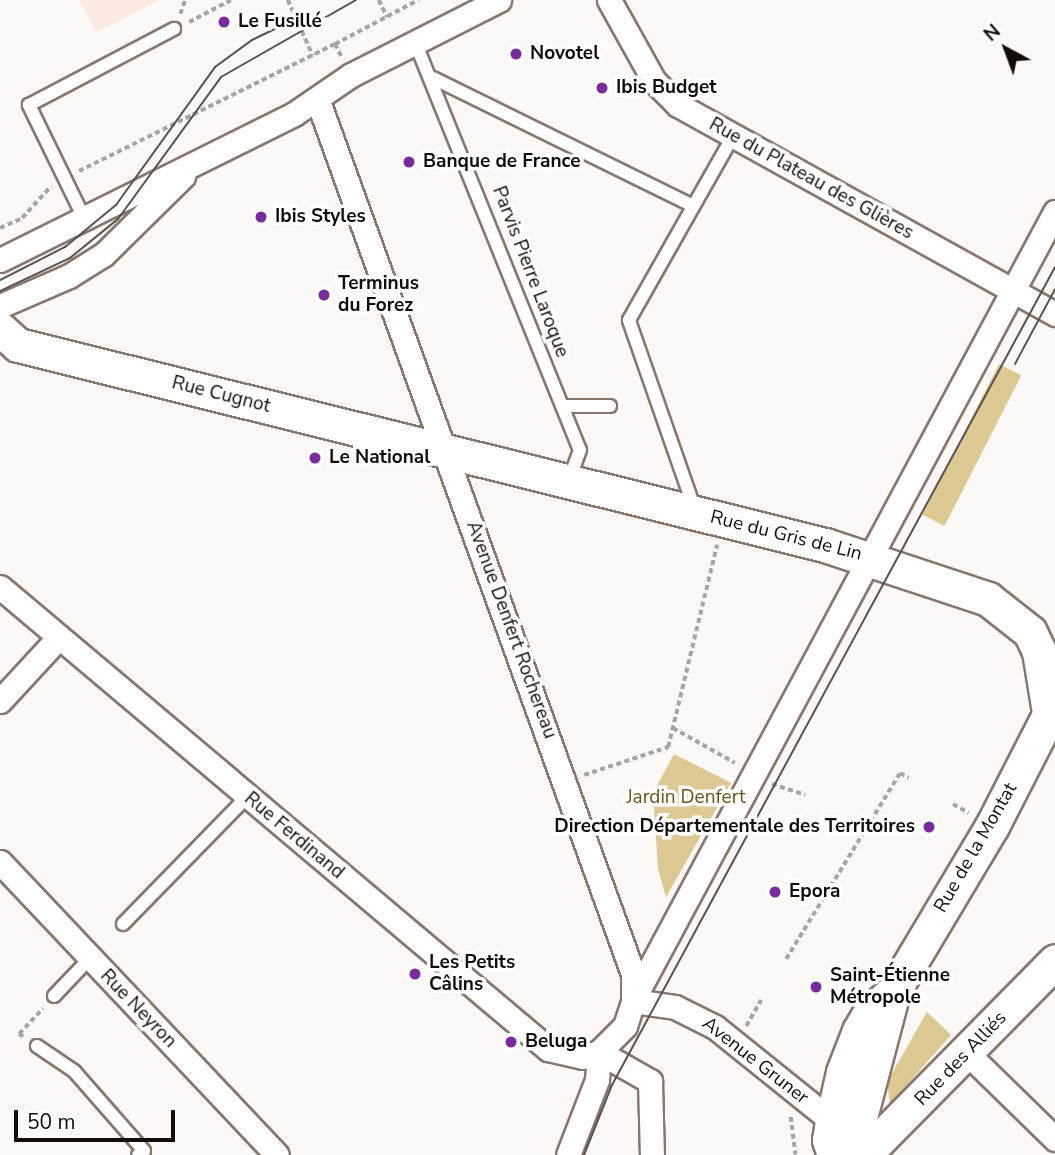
<!DOCTYPE html>
<meta charset="utf-8">
<style>
body{margin:0}
#map{position:relative;width:1055px;height:1155px;overflow:hidden;background:#fcf8f6;font-family:"Nunito Sans",sans-serif}
div>[style]{position:absolute}
.built>*{inset:0;background:#fbeae1}
.green>*{inset:0;background:#dbc893;transform-origin:0 0}
.path>*{height:3.5px;margin-top:-1.75px;transform-origin:0;background:repeating-linear-gradient(90deg,#a9a4a2 0 5px,transparent 0 8.5px)}
.roads{filter:drop-shadow(2px 0 #88766c) drop-shadow(-2px 0 #88766c) drop-shadow(0 2px #88766c) drop-shadow(0 -2px #88766c)}
.service>*{height:12px;margin:-6px;padding:0 6px;transform-origin:6px;border-radius:6px;background:#fff}
.minor>*{height:23px;margin:-11.5px;padding:0 11.5px;transform-origin:11.5px;border-radius:11.5px;background:#fff}
.secondary>*{height:33px;margin:-16.5px;padding:0 16.5px;transform-origin:16.5px;border-radius:16.5px;background:#fff}
.tram>*{height:2px;margin:-1px;padding:0 1px;transform-origin:1px;border-radius:1px;background:#57524e}
.dots>*{width:19px;height:19px;translate:-50% -50%;box-sizing:border-box;border:4px solid #fff;border-radius:50%}
span{translate:-50% -50%;white-space:nowrap;text-align:center;line-height:1.15;-webkit-text-stroke:7px #fff;paint-order:stroke}
.poi-label{font-size:19px;color:#130d09;font-weight:700}
.left{translate:0 -50%;text-align:left}
.right{translate:-100% -50%;text-align:right}
.street-label{font-size:19px;color:#130d09}
.park-label{font-size:19px;color:#665419}
.north{position:absolute;left:971px;top:14px;width:70px;height:70px;-webkit-text-stroke:5px #fff;paint-order:stroke;rotate:319deg;font-size:19px;font-weight:700;line-height:28px;text-align:center;color:#130d09}
.north::after{content:'';display:block;margin:auto;width:24px;height:32px;background:#130d09;clip-path:polygon(50% 0,100% 100%,50% 72%,0 100%)}
.scale{position:absolute;left:14px;top:1110px;width:161px;height:32px;box-sizing:border-box;border:4px solid #130d09;border-top:0;padding-left:9px;font-size:21px;line-height:24px;white-space:nowrap;color:#130d09;-webkit-text-stroke:5px #fff;paint-order:stroke}
</style>
<div id="map">
<div class="built">
<i style="clip-path:polygon(79px 0,159px 0,96px 33px)"></i>
</div>
<div class="green">
<i style="left:999px;top:364px;width:25px;height:169px;rotate:27deg"></i>
<i style="clip-path:polygon(674px 754px,731px 783px,666px 897px,658px 869px,653px 793px)"></i>
<i style="clip-path:polygon(927px 1012px,951px 1035px,890px 1104px,887px 1082px)"></i>
</div>
<div class="path">
<i style="left:288px;top:0;width:61px;rotate:65.9deg"></i>
<i style="left:379px;top:0;width:19px;rotate:65deg"></i>
<i style="left:180px;top:14px;width:15px;rotate:-70deg"></i>
<i style="left:189px;top:22px;width:47px;rotate:-27.6deg"></i>
<i style="left:335px;top:44px;width:94px;rotate:-27.9deg"></i>
<i style="left:79px;top:171px;width:286px;rotate:-26.4deg"></i>
<i style="left:335px;top:44px;width:15px;rotate:62deg"></i>
<i style="left:0;top:228px;width:24px;rotate:-24deg"></i>
<i style="left:22px;top:218px;width:43px;rotate:-47.8deg"></i>
<i style="left:673px;top:728px;width:71px;rotate:29.4deg"></i>
<i style="left:584px;top:775px;width:89px;rotate:-18.4deg"></i>
<i style="left:668px;top:747px;width:208px;rotate:-76.4deg"></i>
<i style="left:772px;top:784px;width:35px;rotate:18deg"></i>
<i style="left:953px;top:804px;width:18px;rotate:29deg"></i>
<i style="left:850px;top:820px;width:18px;rotate:29deg"></i>
<i style="left:786px;top:959px;width:218px;rotate:-58.5deg"></i>
<i style="left:900px;top:773px;width:10px;rotate:29deg"></i>
<i style="left:746px;top:1026px;width:30px;rotate:-60deg"></i>
<i style="left:23px;top:1037px;width:5px;rotate:-143deg"></i>
<i style="left:19px;top:1034px;width:35px;rotate:-47deg"></i>
<i style="left:791px;top:1117px;width:38px;rotate:83deg"></i>
</div>
<div class="roads">
<div class="service">
<i style="left:415px;top:42px;width:440px;rotate:68deg"></i>
<i style="left:580px;top:450px;width:33px;rotate:110deg"></i>
<i style="left:433px;top:78px;width:290px;rotate:26.2deg"></i>
<i style="left:84px;top:218px;width:126px;rotate:-116deg"></i>
<i style="left:29px;top:105px;width:164px;rotate:-27.7deg"></i>
<i style="left:562px;top:406px;width:48px"></i>
<i style="left:695px;top:510px;width:201px;rotate:-109.2deg"></i>
<i style="left:629px;top:320px;width:211px;rotate:-60.5deg"></i>
<i style="left:123px;top:924px;width:177px;rotate:-45.7deg"></i>
<i style="left:54px;top:996px;width:52px;rotate:-46.5deg"></i>
<i style="left:37px;top:1046px;width:45px;rotate:34deg"></i>
<i style="left:74px;top:1071px;width:106px;rotate:48.8deg"></i>
<i style="left:144px;top:1151px;width:7px;rotate:146deg"></i>
</div>
<div class="minor">
<i style="left:609px;top:0;width:93px;rotate:60.9deg"></i>
<i style="left:654px;top:81px;width:34px;rotate:45deg"></i>
<i style="left:678px;top:105px;width:431px;rotate:29deg"></i>
<i style="left:0;top:260px;width:328px;rotate:-26.4deg"></i>
<i style="left:294px;top:114px;width:69px;rotate:-34.4deg"></i>
<i style="left:351px;top:75px;width:166px;rotate:-26.9deg"></i>
<i style="left:0;top:306px;width:75px;rotate:-23.5deg"></i>
<i style="left:69px;top:276px;width:41px;rotate:-32.2deg"></i>
<i style="left:104px;top:254px;width:111px;rotate:-44.6deg"></i>
<i style="left:0;top:587px;width:717px;rotate:40.13deg"></i>
<i style="left:548px;top:1049px;width:35px;rotate:13deg"></i>
<i style="left:582px;top:1057px;width:18px;rotate:-16deg"></i>
<i style="left:599px;top:1052px;width:37px;rotate:-45deg"></i>
<i style="left:625px;top:1026px;width:26px;rotate:-72deg"></i>
<i style="left:633px;top:1001px;width:27px;rotate:-90deg"></i>
<i style="left:633px;top:974px;width:928px;rotate:-109.84deg"></i>
<i style="left:0;top:701px;width:87px;rotate:-47.3deg"></i>
<i style="left:0;top:862px;width:403px;rotate:46.6deg"></i>
<i style="left:634px;top:998px;width:892px;rotate:-61.83deg"></i>
<i style="left:633px;top:1001px;width:42px;rotate:8.1deg"></i>
<i style="left:675px;top:1007px;width:45px;rotate:26.6deg"></i>
<i style="left:715px;top:1027px;width:150px;rotate:38.8deg"></i>
<i style="left:599px;top:1052px;width:59px;rotate:29.6deg"></i>
<i style="left:650px;top:1081px;width:74px;rotate:88.5deg"></i>
<i style="left:967px;top:1053px;width:123px;rotate:44.3deg"></i>
<i style="left:568px;top:1155px;width:80px;rotate:-68.9deg"></i>
<i style="left:597px;top:1080px;width:28px;rotate:-86deg"></i>
</div>
<div class="secondary">
<i style="left:0;top:329px;width:24px;rotate:42deg"></i>
<i style="left:18px;top:345px;width:831px;rotate:13.92deg"></i>
<i style="left:825px;top:545px;width:172px;rotate:18.3deg"></i>
<i style="left:988px;top:599px;width:53px;rotate:38.2deg"></i>
<i style="left:1030px;top:632px;width:21px;rotate:65deg"></i>
<i style="left:1039px;top:651px;width:62px;rotate:80.7deg"></i>
<i style="left:834px;top:1155px;width:16px;rotate:-108deg"></i>
<i style="left:829px;top:1140px;width:19px;rotate:-81deg"></i>
<i style="left:832px;top:1121px;width:50px;rotate:-77.3deg"></i>
<i style="left:843px;top:1072px;width:44px;rotate:-68.7deg"></i>
<i style="left:859px;top:1031px;width:20px;rotate:-60deg"></i>
<i style="left:869px;top:1014px;width:33px;rotate:-43deg"></i>
<i style="left:893px;top:992px;width:193px;rotate:-59.2deg"></i>
<i style="left:992px;top:826px;width:138px;rotate:-62.9deg"></i>
<i style="left:850px;top:1155px;width:169px;rotate:-75.2deg"></i>
<i style="left:864px;top:1155px;width:272px;rotate:-45.4deg"></i>
</div>
</div>
<div class="tram">
<i style="left:0;top:280px;width:73px;rotate:-26.9deg"></i>
<i style="left:65px;top:247px;width:66px;rotate:-39.5deg"></i>
<i style="left:116px;top:205px;width:170px;rotate:-54.3deg"></i>
<i style="left:215px;top:67px;width:46px;rotate:-36.1deg"></i>
<i style="left:252px;top:40px;width:64px;rotate:-25.8deg"></i>
<i style="left:0;top:291px;width:77px;rotate:-25.2deg"></i>
<i style="left:70px;top:258px;width:62px;rotate:-39.1deg"></i>
<i style="left:118px;top:219px;width:175px;rotate:-54deg"></i>
<i style="left:221px;top:77px;width:155px;rotate:-29.7deg"></i>
<i style="left:1015px;top:364px;width:85px;rotate:-61.9deg"></i>
<i style="left:584px;top:1155px;width:75px;rotate:-68.2deg"></i>
<i style="left:612px;top:1085px;width:930px;rotate:-61.56deg"></i>
</div>
<div class="dots">
<i style="left:224px;top:22px;background:#782b9d"></i>
<i style="left:516px;top:54px;background:#782b9d"></i>
<i style="left:602px;top:88px;background:#782b9d"></i>
<i style="left:409px;top:162px;background:#782b9d"></i>
<i style="left:261px;top:217px;background:#782b9d"></i>
<i style="left:324px;top:295px;background:#782b9d"></i>
<i style="left:315px;top:458px;background:#782b9d"></i>
<i style="left:929px;top:827px;background:#782b9d"></i>
<i style="left:775px;top:892px;background:#782b9d"></i>
<i style="left:415px;top:974px;background:#782b9d"></i>
<i style="left:816px;top:987px;background:#782b9d"></i>
<i style="left:511px;top:1042px;background:#782b9d"></i>
</div>
<div class="poi-label">
<span class="left" style="left:238px;top:22px">Le Fusillé</span>
<span class="left" style="left:530px;top:54px">Novotel</span>
<span class="left" style="left:616px;top:88px">Ibis Budget</span>
<span class="left" style="left:423px;top:162px">Banque de France</span>
<span class="left" style="left:275px;top:217px">Ibis Styles</span>
<span class="left" style="left:338px;top:295px">Terminus<br>du Forez</span>
<span class="left" style="left:329px;top:458px">Le National</span>
<span class="right" style="left:915px;top:827px">Direction Départementale des Territoires</span>
<span class="left" style="left:789px;top:892px">Epora</span>
<span class="left" style="left:429px;top:974px">Les Petits<br>Câlins</span>
<span class="left" style="left:830px;top:987px">Saint-Étienne<br>Métropole</span>
<span class="left" style="left:525px;top:1042px">Beluga</span>
</div>
<div class="street-label">
<span style="left:811px;top:179px;rotate:29deg">Rue du Plateau des Glières</span>
<span style="left:530px;top:272px;rotate:69deg">Parvis Pierre Laroque</span>
<span style="left:221px;top:395px;rotate:14deg">Rue Cugnot</span>
<span style="left:786px;top:536px;rotate:14deg">Rue du Gris de Lin</span>
<span style="left:511px;top:630px;rotate:70deg">Avenue Denfert Rochereau</span>
<span style="left:294px;top:836px;rotate:40deg">Rue Ferdinand</span>
<span style="left:976px;top:848px;rotate:-60deg">Rue de la Montat</span>
<span style="left:138px;top:1009px;rotate:46deg">Rue Neyron</span>
<span style="left:961px;top:1059px;rotate:-46deg">Rue des Alliés</span>
<span style="left:755px;top:1061px;rotate:38deg">Avenue Gruner</span>
</div>
<div class="park-label">
<span style="left:686px;top:798px">Jardin Denfert</span>
</div>
<div class="north">N</div>
<div class="scale">50 m</div>
</div>
